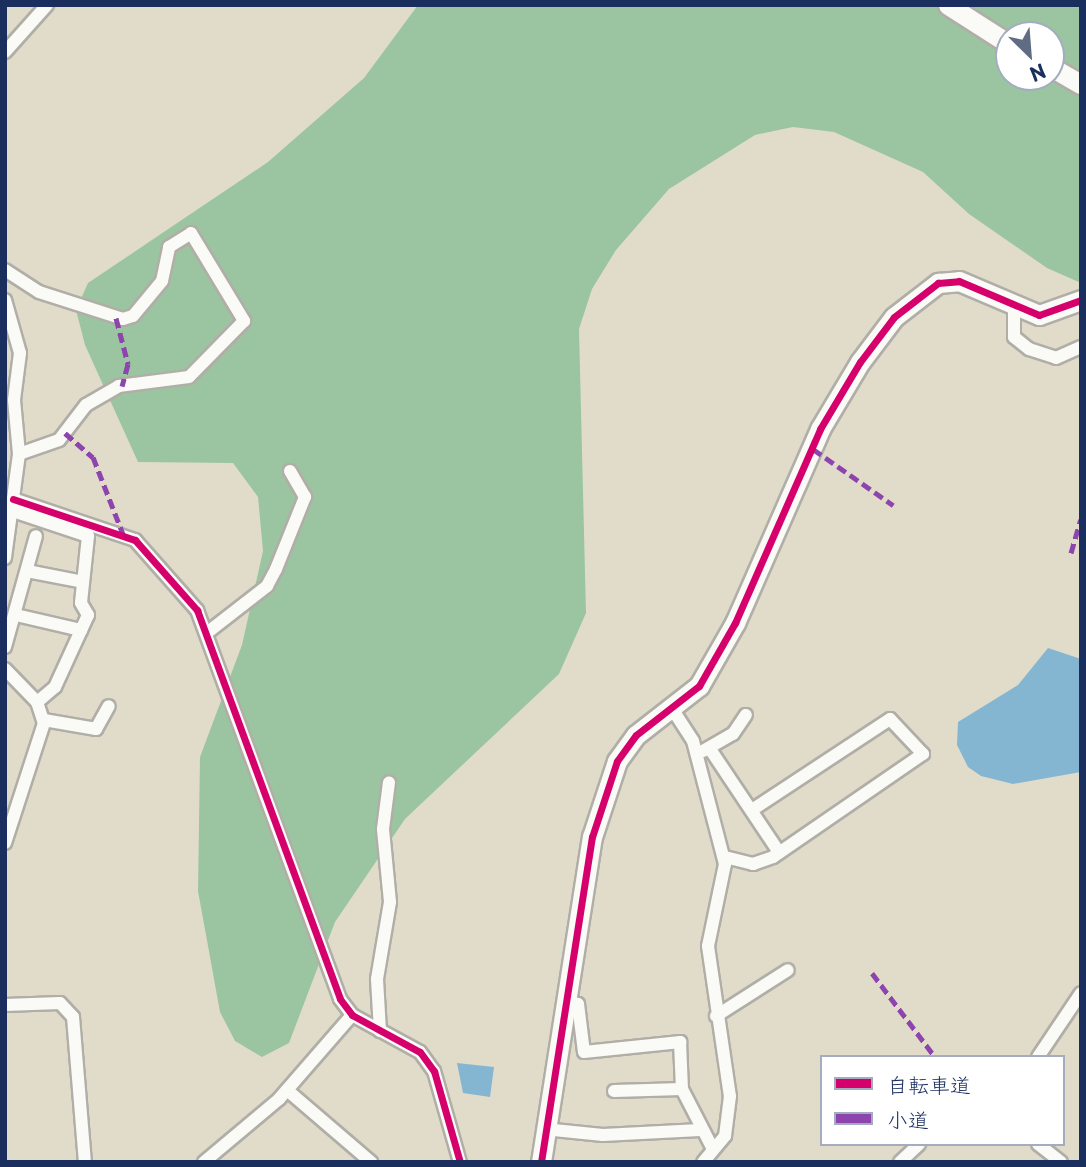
<!DOCTYPE html>
<meta charset="utf-8">
<style>
body{margin:0}
#map{position:relative;width:1086px;height:1167px;overflow:hidden;background:#e1dcca;font-family:"Playpen Sans","Klee One",sans-serif}
div>[style]{position:absolute}
.forest>*{inset:0;background:#9bc5a1}
.water>*{inset:0;background:#85b6d1}
.roads{filter:drop-shadow(2px 0 #b0aea7) drop-shadow(-2px 0 #b0aea7) drop-shadow(0 2px #b0aea7) drop-shadow(0 -2px #b0aea7)}
.street>*{height:12px;margin:-6px;padding:0 6px;transform-origin:6px;border-radius:6px;background:#fafaf7}
.secondary>*{height:19px;margin:-9.5px;padding:0 9.5px;transform-origin:9.5px;border-radius:9.5px;background:#fafaf7}
.quiet>*{height:5px;margin-top:-2.5px;transform-origin:0;background:repeating-linear-gradient(90deg,#8e44ad 0 10px,transparent 0 15px)}
.cycleway>*{height:7px;margin:-3.5px;padding:0 3.5px;transform-origin:3.5px;border-radius:3.5px;background:#d6006c}
span{translate:-50% -50%;white-space:nowrap;text-align:center;line-height:1.15;-webkit-text-stroke:5px #fff;paint-order:stroke}
.frame{position:absolute;inset:0;border:7px solid #1b2f5e;pointer-events:none}
.legend{position:absolute;left:820px;top:1055px;width:245px;height:91px;box-sizing:border-box;background:#fff;border:2px solid #a4acbf;margin:0;padding:9px 12px;list-style:none;font-size:21px;color:#1b2f5e}
.legend li{display:flex;align-items:center;gap:14px;height:35px}
.legend b{width:35px;border:2px solid #a4acbf}
.north{position:absolute;left:995px;top:21px;width:70px;height:70px;box-sizing:border-box;background:#fff;border:2px solid #a4acbf;border-radius:50%;rotate:155deg;font-size:19px;font-weight:700;line-height:28px;text-align:center;color:#1b2f5e}
.north::after{content:'';display:block;margin:auto;width:24px;height:32px;background:#606c84;clip-path:polygon(50% 0,100% 100%,50% 72%,0 100%)}
</style>
<div id="map">
<div class="forest">
<i style="clip-path:polygon(evenodd,418px 5px,1081px 5px,1081px 283px,1047px 268px,969px 214px,923px 172px,834px 132px,793px 127px,755px 135px,669px 189px,616px 250px,592px 289px,579px 329px,586px 613px,559px 674px,405px 819px,335px 922px,289px 1043px,262px 1057px,235px 1041px,220px 1012px,198px 891px,200px 757px,242px 645px,263px 551px,258px 497px,233px 463px,138px 462px,85px 345px,76px 310px,88px 283px,268px 162px,364px 78px,418px 5px,1009px 35px,1051px 35px,1051px 77px,1009px 77px,1009px 35px)"></i>
</div>
<div class="water">
<i style="clip-path:polygon(1048px 648px,1081px 659px,1081px 772px,1013px 784px,981px 776px,968px 767px,957px 745px,958px 722px,1018px 685px)"></i>
<i style="clip-path:polygon(457px 1063px,494px 1067px,490px 1097px,463px 1093px)"></i>
</div>
<div class="roads">
<div class="street">
<i style="left:5px;top:52px;width:63px;rotate:-48.2deg"></i>
<i style="left:5px;top:270px;width:40px;rotate:32.9deg"></i>
<i style="left:39px;top:292px;width:88px;rotate:17.8deg"></i>
<i style="left:123px;top:319px;width:10px;rotate:-17deg"></i>
<i style="left:133px;top:316px;width:45px;rotate:-50.4deg"></i>
<i style="left:162px;top:281px;width:35px;rotate:-78deg"></i>
<i style="left:169px;top:247px;width:26px;rotate:-32deg"></i>
<i style="left:191px;top:233px;width:103px;rotate:58.9deg"></i>
<i style="left:244px;top:321px;width:78px;rotate:134.5deg"></i>
<i style="left:189px;top:377px;width:71px;rotate:172.7deg"></i>
<i style="left:119px;top:386px;width:38px;rotate:150deg"></i>
<i style="left:86px;top:405px;width:44px;rotate:127.6deg"></i>
<i style="left:59px;top:440px;width:42px;rotate:160.7deg"></i>
<i style="left:5px;top:300px;width:55px;rotate:74.2deg"></i>
<i style="left:20px;top:353px;width:47px;rotate:97.3deg"></i>
<i style="left:14px;top:400px;width:54px;rotate:84.7deg"></i>
<i style="left:19px;top:454px;width:105px;rotate:97.7deg"></i>
<i style="left:1014px;top:308px;width:29px;rotate:90deg"></i>
<i style="left:1014px;top:337px;width:19px;rotate:39deg"></i>
<i style="left:1029px;top:349px;width:28px;rotate:18deg"></i>
<i style="left:1056px;top:358px;width:27px;rotate:-24deg"></i>
<i style="left:13px;top:499px;width:129px;rotate:18.6deg"></i>
<i style="left:135px;top:540px;width:94px;rotate:48.5deg"></i>
<i style="left:197px;top:610px;width:414px;rotate:69.8deg"></i>
<i style="left:340px;top:999px;width:20px;rotate:53deg"></i>
<i style="left:352px;top:1015px;width:77px;rotate:28.6deg"></i>
<i style="left:420px;top:1052px;width:24px;rotate:54deg"></i>
<i style="left:434px;top:1071px;width:95px;rotate:74.1deg"></i>
<i style="left:13px;top:511px;width:79px;rotate:18.4deg"></i>
<i style="left:88px;top:536px;width:67px;rotate:96deg"></i>
<i style="left:81px;top:603px;width:14px;rotate:60deg"></i>
<i style="left:88px;top:615px;width:79px;rotate:114.6deg"></i>
<i style="left:55px;top:687px;width:23px;rotate:140deg"></i>
<i style="left:27px;top:571px;width:57px;rotate:11.1deg"></i>
<i style="left:16px;top:615px;width:67px;rotate:13deg"></i>
<i style="left:208px;top:632px;width:75px;rotate:-37.9deg"></i>
<i style="left:267px;top:586px;width:19px;rotate:-62deg"></i>
<i style="left:276px;top:569px;width:78px;rotate:-68.1deg"></i>
<i style="left:305px;top:497px;width:30px;rotate:-120deg"></i>
<i style="left:5px;top:647px;width:115px;rotate:-74.4deg"></i>
<i style="left:5px;top:669px;width:46px;rotate:45.9deg"></i>
<i style="left:37px;top:702px;width:22px;rotate:72deg"></i>
<i style="left:44px;top:723px;width:126px;rotate:108deg"></i>
<i style="left:671px;top:707px;width:40px;rotate:57.1deg"></i>
<i style="left:693px;top:741px;width:127px;rotate:75.4deg"></i>
<i style="left:725px;top:864px;width:84px;rotate:101.7deg"></i>
<i style="left:708px;top:946px;width:152px;rotate:81.7deg"></i>
<i style="left:730px;top:1096px;width:40px;rotate:97.1deg"></i>
<i style="left:725px;top:1136px;width:34px;rotate:130deg"></i>
<i style="left:44px;top:720px;width:53px;rotate:9.8deg"></i>
<i style="left:96px;top:729px;width:26px;rotate:-61deg"></i>
<i style="left:710px;top:749px;width:124px;rotate:56.2deg"></i>
<i style="left:703px;top:751px;width:34px;rotate:-30deg"></i>
<i style="left:733px;top:734px;width:23px;rotate:-56deg"></i>
<i style="left:725px;top:857px;width:29px;rotate:14deg"></i>
<i style="left:753px;top:864px;width:21px;rotate:-19deg"></i>
<i style="left:773px;top:857px;width:182px;rotate:-34.5deg"></i>
<i style="left:923px;top:754px;width:48px;rotate:-133.3deg"></i>
<i style="left:890px;top:719px;width:165px;rotate:146.6deg"></i>
<i style="left:565px;top:1002px;width:13px;rotate:9deg"></i>
<i style="left:578px;top:1004px;width:48px;rotate:82.9deg"></i>
<i style="left:584px;top:1052px;width:97px;rotate:-5.9deg"></i>
<i style="left:680px;top:1042px;width:47px;rotate:87.6deg"></i>
<i style="left:682px;top:1089px;width:68px;rotate:62.7deg"></i>
<i style="left:5px;top:1005px;width:55px;rotate:-2.1deg"></i>
<i style="left:60px;top:1003px;width:19px;rotate:47deg"></i>
<i style="left:73px;top:1017px;width:145px;rotate:85.3deg"></i>
<i style="left:716px;top:1016px;width:85px;rotate:-32.6deg"></i>
<i style="left:380px;top:1031px;width:52px;rotate:-93.3deg"></i>
<i style="left:377px;top:979px;width:78px;rotate:-80.4deg"></i>
<i style="left:390px;top:902px;width:73px;rotate:-95.5deg"></i>
<i style="left:383px;top:829px;width:47px;rotate:-82.7deg"></i>
<i style="left:1038px;top:1057px;width:77px;rotate:-56.1deg"></i>
<i style="left:287px;top:1090px;width:111px;rotate:40.6deg"></i>
<i style="left:614px;top:1091px;width:68px;rotate:-1.7deg"></i>
<i style="left:544px;top:1129px;width:59px;rotate:5.8deg"></i>
<i style="left:603px;top:1135px;width:97px;rotate:-3deg"></i>
<i style="left:1038px;top:1144px;width:29px;rotate:38deg"></i>
<i style="left:204px;top:1162px;width:98px;rotate:-40deg"></i>
<i style="left:279px;top:1099px;width:111px;rotate:-49deg"></i>
<i style="left:900px;top:1162px;width:26px;rotate:-43deg"></i>
</div>
<div class="secondary">
<i style="left:948px;top:5px;width:72px;rotate:32.6deg"></i>
<i style="left:1051px;top:67px;width:34px;rotate:30deg"></i>
<i style="left:541px;top:1162px;width:329px;rotate:-81.1deg"></i>
<i style="left:592px;top:837px;width:80px;rotate:-71.8deg"></i>
<i style="left:617px;top:761px;width:32px;rotate:-54deg"></i>
<i style="left:636px;top:735px;width:80px;rotate:-37.9deg"></i>
<i style="left:699px;top:686px;width:73px;rotate:-60.3deg"></i>
<i style="left:735px;top:623px;width:212px;rotate:-66.3deg"></i>
<i style="left:820px;top:429px;width:78px;rotate:-59.2deg"></i>
<i style="left:860px;top:362px;width:56px;rotate:-52.9deg"></i>
<i style="left:894px;top:317px;width:56px;rotate:-37.7deg"></i>
<i style="left:938px;top:283px;width:21px;rotate:-5deg"></i>
<i style="left:959px;top:281px;width:87px;rotate:23deg"></i>
<i style="left:1039px;top:315px;width:45px;rotate:-19.7deg"></i>
</div>
</div>
<div class="quiet">
<i style="left:116px;top:318px;width:48px;rotate:75.4deg"></i>
<i style="left:128px;top:364px;width:23px;rotate:105deg"></i>
<i style="left:65px;top:433px;width:37px;rotate:41deg"></i>
<i style="left:93px;top:457px;width:83px;rotate:68.7deg"></i>
<i style="left:813px;top:449px;width:98px;rotate:35deg"></i>
<i style="left:1071px;top:553px;width:35px;rotate:-74deg"></i>
<i style="left:872px;top:973px;width:105px;rotate:53.1deg"></i>
</div>
<div class="cycleway">
<i style="left:13px;top:499px;width:129px;rotate:18.6deg"></i>
<i style="left:135px;top:540px;width:94px;rotate:48.5deg"></i>
<i style="left:197px;top:610px;width:414px;rotate:69.8deg"></i>
<i style="left:340px;top:999px;width:20px;rotate:53deg"></i>
<i style="left:352px;top:1015px;width:77px;rotate:28.6deg"></i>
<i style="left:420px;top:1052px;width:24px;rotate:54deg"></i>
<i style="left:434px;top:1071px;width:95px;rotate:74.1deg"></i>
<i style="left:541px;top:1162px;width:329px;rotate:-81.1deg"></i>
<i style="left:592px;top:837px;width:80px;rotate:-71.8deg"></i>
<i style="left:617px;top:761px;width:32px;rotate:-54deg"></i>
<i style="left:636px;top:735px;width:80px;rotate:-37.9deg"></i>
<i style="left:699px;top:686px;width:73px;rotate:-60.3deg"></i>
<i style="left:735px;top:623px;width:212px;rotate:-66.3deg"></i>
<i style="left:820px;top:429px;width:78px;rotate:-59.2deg"></i>
<i style="left:860px;top:362px;width:56px;rotate:-52.9deg"></i>
<i style="left:894px;top:317px;width:56px;rotate:-37.7deg"></i>
<i style="left:938px;top:283px;width:21px;rotate:-5deg"></i>
<i style="left:959px;top:281px;width:87px;rotate:23deg"></i>
<i style="left:1039px;top:315px;width:45px;rotate:-19.7deg"></i>
</div>
<div class="frame"></div>
<ul class="legend">
<li><b style="height:9px;background:#d6006c"></b>自転車道</li>
<li><b style="height:9px;background:#8e44ad"></b>小道</li>
</ul>
<div class="north">N</div>
</div>
